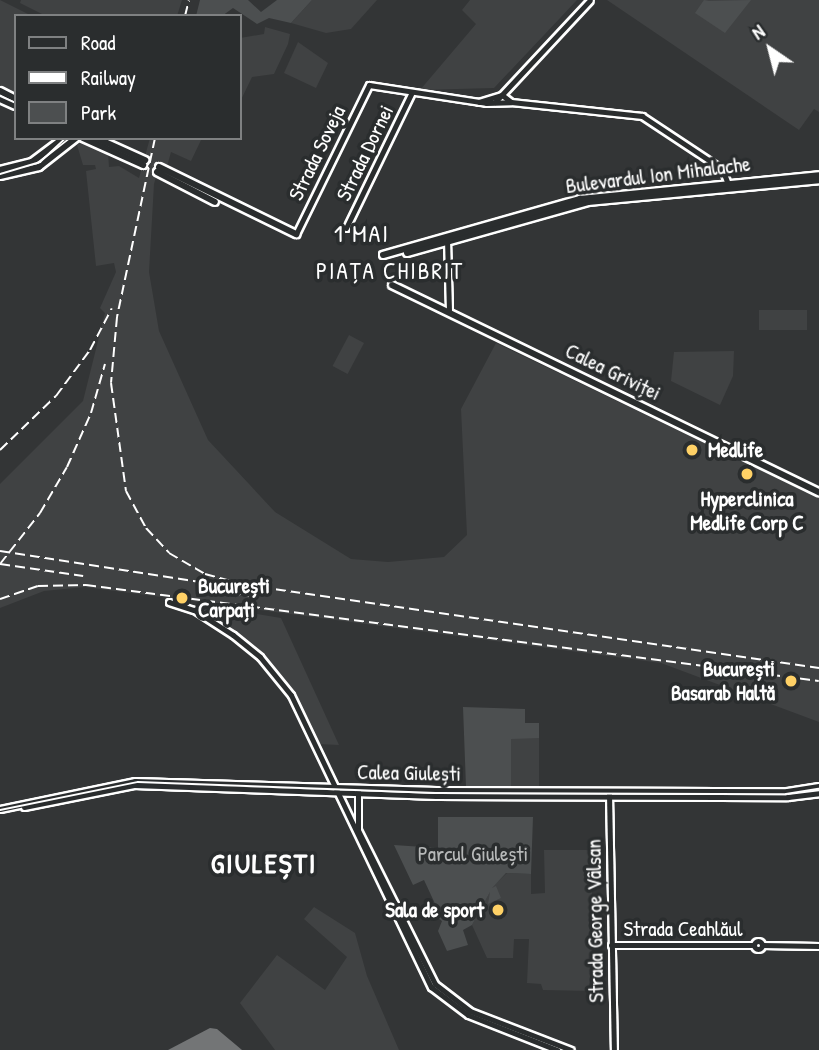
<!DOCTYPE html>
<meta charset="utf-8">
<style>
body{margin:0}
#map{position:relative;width:819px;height:1050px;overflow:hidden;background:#333536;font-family:"Patrick Hand",sans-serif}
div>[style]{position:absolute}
.built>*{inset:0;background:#404243;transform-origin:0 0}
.green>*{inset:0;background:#4c4f50}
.water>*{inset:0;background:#737576}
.primary-tunnel>*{height:6px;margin-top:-3px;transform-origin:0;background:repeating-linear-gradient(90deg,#47494a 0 6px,transparent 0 9px)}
.roads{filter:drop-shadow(2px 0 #fff) drop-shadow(-2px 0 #fff) drop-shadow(0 2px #fff) drop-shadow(0 -2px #fff)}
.secondary>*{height:5px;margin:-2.5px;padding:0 2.5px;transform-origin:2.5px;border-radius:2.5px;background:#2a2d2e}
.secondary>.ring{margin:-2.5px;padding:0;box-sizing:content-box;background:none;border:5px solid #2a2d2e;border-radius:50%}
.primary>*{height:6px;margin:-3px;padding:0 3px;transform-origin:3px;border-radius:3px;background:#2a2d2e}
.tram>*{height:2px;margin:-1px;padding:0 1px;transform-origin:1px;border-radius:1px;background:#fff}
.rail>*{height:2px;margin-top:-1px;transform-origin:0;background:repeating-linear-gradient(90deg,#fff 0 10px,transparent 0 15px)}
.dots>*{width:19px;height:19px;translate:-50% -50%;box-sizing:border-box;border:4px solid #2a2d2e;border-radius:50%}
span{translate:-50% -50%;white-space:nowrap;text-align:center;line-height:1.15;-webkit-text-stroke:7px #2a2d2e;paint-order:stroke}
.street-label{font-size:21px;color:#fff}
.poi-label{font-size:21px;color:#fff;font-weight:700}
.left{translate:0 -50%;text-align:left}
.right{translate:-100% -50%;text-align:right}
.park-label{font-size:21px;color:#b7b9b9}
.neighbourhood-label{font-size:23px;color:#fff;letter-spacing:2px}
.quarter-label{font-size:24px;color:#fff;letter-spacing:2px}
.district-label{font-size:28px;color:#fff;font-weight:700;letter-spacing:2px}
.legend{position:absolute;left:14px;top:14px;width:228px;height:126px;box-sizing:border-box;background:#2a2d2e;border:2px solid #7f8182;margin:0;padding:9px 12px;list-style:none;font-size:21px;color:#fff}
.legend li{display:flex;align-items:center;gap:14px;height:35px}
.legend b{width:35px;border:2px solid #7f8182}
.north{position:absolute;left:735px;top:14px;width:70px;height:70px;-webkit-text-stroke:5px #2a2d2e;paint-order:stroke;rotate:325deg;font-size:19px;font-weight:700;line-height:28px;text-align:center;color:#fff}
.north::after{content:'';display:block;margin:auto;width:24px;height:32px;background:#fff;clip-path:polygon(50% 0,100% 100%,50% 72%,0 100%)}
</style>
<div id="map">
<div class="built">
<i style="clip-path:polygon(0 0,32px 16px,16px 16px,16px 94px,0 87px)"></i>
<i style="clip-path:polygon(21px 0,182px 0,177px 16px,46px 16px,20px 3px)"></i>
<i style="clip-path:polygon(312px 0,377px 0,351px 29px,326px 33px,291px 23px)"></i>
<i style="clip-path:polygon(470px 0,577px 0,494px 88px,420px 90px,476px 24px,462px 10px)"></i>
<i style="clip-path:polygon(607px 0,819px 0,819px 112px,814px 109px,799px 130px)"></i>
<i style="clip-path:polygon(265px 27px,290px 34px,288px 44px,274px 74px,252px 77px,240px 102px,240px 38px,264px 34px)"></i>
<i style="clip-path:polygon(298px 42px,328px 63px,316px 88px,284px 73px)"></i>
<i style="clip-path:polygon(150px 138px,202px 138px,191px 161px,171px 152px,166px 170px,159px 166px,154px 184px,149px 272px,159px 331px,208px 440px,275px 512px,351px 559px,388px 562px,444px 557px,467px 535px,461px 409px,496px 343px,819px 498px,819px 722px,661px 663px,85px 587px,44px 591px,0 608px,0 484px,83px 401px,105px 313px,100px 308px,116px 272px,114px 263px,96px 266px,86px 171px,96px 169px,95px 165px,83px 165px,77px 145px,83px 141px,108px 152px,109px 167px,119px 166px,139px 178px)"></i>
<i style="left:807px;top:310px;width:20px;height:48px;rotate:90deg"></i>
<i style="left:349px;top:335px;width:17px;height:35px;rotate:28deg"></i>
<i style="clip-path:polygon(734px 351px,733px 376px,720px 405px,671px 381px,674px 352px)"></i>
<i style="clip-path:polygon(207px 606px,281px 618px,339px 745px,318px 744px,295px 694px,257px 650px,204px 614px)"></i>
<i style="left:511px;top:738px;width:28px;height:49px"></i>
<i style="clip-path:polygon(544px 850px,592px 850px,592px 991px,543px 990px,541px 984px,527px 983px,529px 939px,514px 939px,513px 958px,487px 958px,472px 925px,493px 886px,507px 873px,531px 874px,531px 894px,545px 893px)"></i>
<i style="clip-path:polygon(314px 907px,355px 933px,367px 976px,399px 1050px,275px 1050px,240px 1003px,277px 955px,325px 990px,347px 957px,304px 919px)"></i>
</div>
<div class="green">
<i style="clip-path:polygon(200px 0,248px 0,261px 12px,277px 0,312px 0,291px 23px,269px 18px,257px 24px,233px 8px,222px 16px,196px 16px)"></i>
<i style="clip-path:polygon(704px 0,709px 1px,751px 0,725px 33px,695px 13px)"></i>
<i style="clip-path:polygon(463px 707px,525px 709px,525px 723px,539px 723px,539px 738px,511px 739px,511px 787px,466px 787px)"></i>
<i style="clip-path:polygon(438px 817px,533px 817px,531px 874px,506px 873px,492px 888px,496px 886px,501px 898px,488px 904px,490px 892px,472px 925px,463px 930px,468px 945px,447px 951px,438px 931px,442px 921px,430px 912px,437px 908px,424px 880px,413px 885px,394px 845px,438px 848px)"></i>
</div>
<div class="water">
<i style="clip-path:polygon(210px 1028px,217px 1029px,242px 1050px,168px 1050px)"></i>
</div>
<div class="primary-tunnel">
<i style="left:145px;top:160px;width:16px;rotate:27deg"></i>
<i style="left:143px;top:165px;width:16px;rotate:27deg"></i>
</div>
<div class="roads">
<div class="secondary">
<i style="left:479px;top:102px;width:24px;rotate:-17deg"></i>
<i style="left:502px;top:95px;width:11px;rotate:38deg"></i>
<i style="left:495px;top:102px;width:139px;rotate:-47deg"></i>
<i style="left:346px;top:228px;width:151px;rotate:-64.1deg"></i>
<i style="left:296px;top:234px;width:166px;rotate:-63.9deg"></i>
<i style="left:369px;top:85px;width:118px;rotate:8.7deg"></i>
<i style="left:486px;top:103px;width:25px;rotate:-2deg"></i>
<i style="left:511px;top:102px;width:132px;rotate:6.1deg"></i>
<i style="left:642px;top:116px;width:96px;rotate:33.5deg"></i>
<i style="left:722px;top:169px;width:18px;rotate:68deg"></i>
<i style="left:447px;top:239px;width:73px;rotate:88.4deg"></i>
<i style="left:169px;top:602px;width:26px;rotate:18deg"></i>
<i style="left:194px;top:610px;width:46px;rotate:32.7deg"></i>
<i style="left:233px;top:635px;width:35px;rotate:39deg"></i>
<i style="left:260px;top:657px;width:49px;rotate:50.8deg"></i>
<i style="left:291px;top:695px;width:324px;rotate:64.4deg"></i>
<i style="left:431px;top:987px;width:46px;rotate:37.1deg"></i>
<i style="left:468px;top:1015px;width:96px;rotate:21.5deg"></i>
<i style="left:358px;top:791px;width:39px;rotate:90deg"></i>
<i style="left:358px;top:830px;width:172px;rotate:63.4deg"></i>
<i style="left:435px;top:984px;width:44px;rotate:37.6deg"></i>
<i style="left:470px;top:1011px;width:108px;rotate:21.1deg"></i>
<i style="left:609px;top:794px;width:256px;rotate:88.9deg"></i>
<i style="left:24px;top:807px;width:112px;rotate:-11.3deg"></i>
<i style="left:134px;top:785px;width:302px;rotate:2.1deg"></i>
<i style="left:436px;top:796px;width:352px;rotate:0.2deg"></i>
<i style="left:788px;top:797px;width:31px;rotate:-7deg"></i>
<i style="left:0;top:809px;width:138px;rotate:-11.7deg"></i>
<i style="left:135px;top:781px;width:301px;rotate:1.7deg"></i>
<i style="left:436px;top:790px;width:351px;rotate:0.2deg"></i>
<i style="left:787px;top:791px;width:32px;rotate:-9deg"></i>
<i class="ring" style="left:754px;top:941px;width:3px;height:3px"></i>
<i style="left:611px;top:945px;width:143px"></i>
<i style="left:762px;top:945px;width:57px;rotate:1deg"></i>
</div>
<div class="primary">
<i style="left:0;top:91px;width:18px;rotate:27deg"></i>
<i style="left:0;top:99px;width:17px;rotate:24deg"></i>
<i style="left:83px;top:138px;width:66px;rotate:24.2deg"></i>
<i style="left:96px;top:138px;width:54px;rotate:24.2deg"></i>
<i style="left:159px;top:167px;width:153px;rotate:26.1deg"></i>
<i style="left:0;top:170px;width:33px;rotate:-14deg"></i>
<i style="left:32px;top:162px;width:40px;rotate:-37deg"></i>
<i style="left:157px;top:172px;width:65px;rotate:27.3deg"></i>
<i style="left:0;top:176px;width:40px;rotate:-13deg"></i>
<i style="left:39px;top:167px;width:47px;rotate:-38.1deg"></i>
<i style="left:407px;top:253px;width:188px;rotate:-15.7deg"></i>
<i style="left:588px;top:202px;width:232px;rotate:-5.4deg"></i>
<i style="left:383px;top:255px;width:205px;rotate:-15.9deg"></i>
<i style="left:580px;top:199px;width:240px;rotate:-5.7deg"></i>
<i style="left:392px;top:285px;width:475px;rotate:25.9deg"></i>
</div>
</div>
<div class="tram">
<i style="left:0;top:96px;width:17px;rotate:24deg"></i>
<i style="left:0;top:174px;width:42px;rotate:-16.7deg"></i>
<i style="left:40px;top:162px;width:35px;rotate:-43deg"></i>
<i style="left:0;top:810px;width:141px;rotate:-11.5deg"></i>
<i style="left:138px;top:782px;width:298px;rotate:2.1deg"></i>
<i style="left:436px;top:793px;width:350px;rotate:0.2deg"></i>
<i style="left:786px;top:794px;width:33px;rotate:-9deg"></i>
</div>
<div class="rail">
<i style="left:185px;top:16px;width:16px;rotate:-76deg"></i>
<i style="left:155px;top:138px;width:183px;rotate:102deg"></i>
<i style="left:117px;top:317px;width:66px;rotate:95.2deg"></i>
<i style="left:111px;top:383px;width:109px;rotate:82.1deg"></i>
<i style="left:126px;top:491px;width:42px;rotate:61.6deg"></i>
<i style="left:146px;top:528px;width:34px;rotate:47deg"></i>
<i style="left:169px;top:553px;width:42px;rotate:30.3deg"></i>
<i style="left:205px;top:574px;width:42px;rotate:15deg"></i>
<i style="left:246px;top:585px;width:579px;rotate:8.24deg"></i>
<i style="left:0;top:450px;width:78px;rotate:-44deg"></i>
<i style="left:56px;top:396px;width:57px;rotate:-53.5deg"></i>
<i style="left:90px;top:350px;width:47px;rotate:-62.4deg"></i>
<i style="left:0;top:551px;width:217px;rotate:8.8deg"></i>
<i style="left:0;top:564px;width:65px;rotate:-51.9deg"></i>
<i style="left:40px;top:513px;width:53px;rotate:-59.6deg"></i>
<i style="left:67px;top:467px;width:59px;rotate:-66deg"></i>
<i style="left:91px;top:413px;width:51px;rotate:-74.1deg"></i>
<i style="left:0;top:564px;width:84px;rotate:8.2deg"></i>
<i style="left:201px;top:589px;width:52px;rotate:7.7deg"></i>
<i style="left:0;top:599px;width:40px;rotate:-18.9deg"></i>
<i style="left:38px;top:586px;width:48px;rotate:-1.2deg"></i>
<i style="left:86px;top:585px;width:739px;rotate:7.46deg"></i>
</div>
<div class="dots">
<i style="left:692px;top:450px;background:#ffd166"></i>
<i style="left:747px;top:474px;background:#ffd166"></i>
<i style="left:182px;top:598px;background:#ffd166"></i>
<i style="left:791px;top:681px;background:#ffd166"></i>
<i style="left:498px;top:910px;background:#ffd166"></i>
</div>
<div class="street-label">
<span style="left:317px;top:153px;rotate:-64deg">Strada Soveja</span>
<span style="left:365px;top:153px;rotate:-64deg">Strada Dornei</span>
<span style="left:658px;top:175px;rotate:-7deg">Bulevardul Ion Mihalache</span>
<span style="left:613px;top:372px;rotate:26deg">Calea Griviței</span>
<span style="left:409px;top:773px;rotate:1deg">Calea Giulești</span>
<span style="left:595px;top:921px;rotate:-91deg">Strada George Vâlsan</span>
<span style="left:683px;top:929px">Strada Ceahlăul</span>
</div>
<div class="poi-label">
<span class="left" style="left:708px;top:450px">Medlife</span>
<span style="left:747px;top:511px">Hyperclinica<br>Medlife Corp C</span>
<span class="left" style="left:198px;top:598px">București<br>Carpați</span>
<span class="right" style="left:775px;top:681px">București<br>Basarab Haltă</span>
<span class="right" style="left:484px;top:910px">Sala de sport</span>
</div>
<div class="park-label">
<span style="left:473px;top:854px">Parcul Giulești</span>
</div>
<div class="neighbourhood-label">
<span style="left:390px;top:271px">PIAȚA CHIBRIT</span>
</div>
<div class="quarter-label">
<span style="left:362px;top:234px">1 MAI</span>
</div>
<div class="district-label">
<span style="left:264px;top:863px">GIULEȘTI</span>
</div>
<ul class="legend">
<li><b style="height:9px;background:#2a2d2e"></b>Road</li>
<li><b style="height:9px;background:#fff"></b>Railway</li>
<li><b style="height:19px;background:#4c4f50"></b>Park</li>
</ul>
<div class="north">N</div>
</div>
